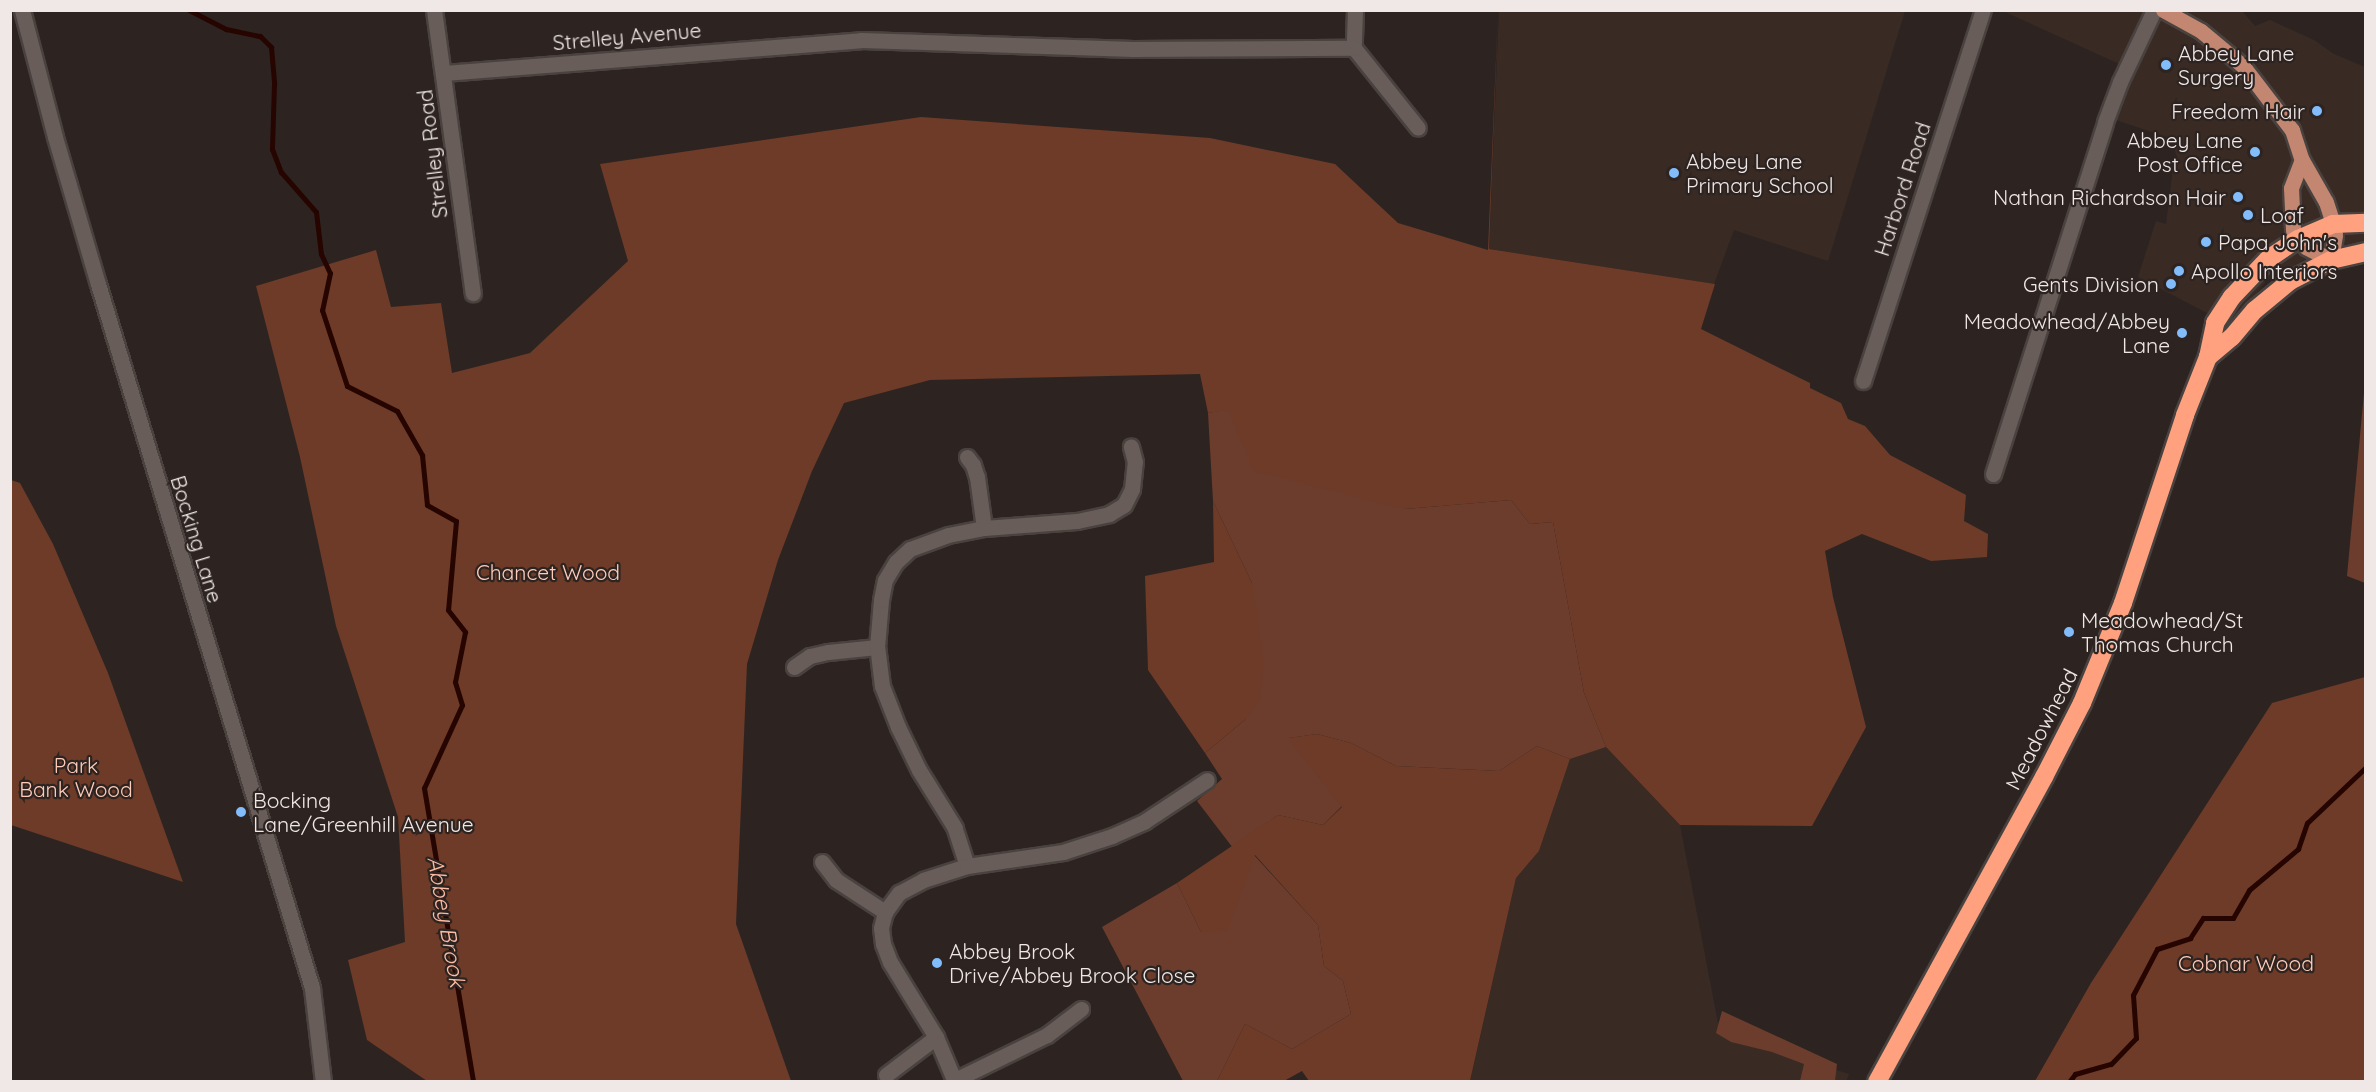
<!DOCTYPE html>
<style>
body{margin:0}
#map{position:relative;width:2376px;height:1092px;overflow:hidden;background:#2d2421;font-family:Quicksand,sans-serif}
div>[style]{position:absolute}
.built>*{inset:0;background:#392a24}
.green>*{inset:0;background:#6c3d2c}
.forest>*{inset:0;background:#6d3b28}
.stream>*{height:5px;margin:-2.5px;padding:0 2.5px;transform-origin:2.5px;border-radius:2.5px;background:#260500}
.roads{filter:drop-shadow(2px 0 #49423f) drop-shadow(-2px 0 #49423f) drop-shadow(0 2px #49423f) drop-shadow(0 -2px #49423f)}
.minor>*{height:15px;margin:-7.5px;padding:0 7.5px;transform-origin:7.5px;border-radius:7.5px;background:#685d59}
.major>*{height:15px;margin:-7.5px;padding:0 7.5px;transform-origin:7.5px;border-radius:7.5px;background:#c38670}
.highway>*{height:18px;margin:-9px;padding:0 9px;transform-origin:9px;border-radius:9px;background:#ffa17f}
.dots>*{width:16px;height:16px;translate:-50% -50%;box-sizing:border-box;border:3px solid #2d2421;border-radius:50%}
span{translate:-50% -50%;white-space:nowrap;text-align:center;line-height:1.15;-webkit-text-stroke:4.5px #2d2421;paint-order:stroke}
.street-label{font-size:21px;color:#efe8e6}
.poi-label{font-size:21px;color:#efe8e6}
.left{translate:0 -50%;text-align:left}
.right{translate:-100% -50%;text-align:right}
.park-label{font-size:21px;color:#ffccb9}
.water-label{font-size:22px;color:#fdbba2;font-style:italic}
.frame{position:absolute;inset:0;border:12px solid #efe8e6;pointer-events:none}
</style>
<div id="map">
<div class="built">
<i style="clip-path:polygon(1499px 11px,1905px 11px,1828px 261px,1734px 230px,1714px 284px,1489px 249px)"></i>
<i style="clip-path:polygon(2003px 11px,2242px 11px,2255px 26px,2270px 20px,2314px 40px,2334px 54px,2365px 67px,2365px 243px,2348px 244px,2306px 259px,2266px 281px,2232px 326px,2138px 277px,2156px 221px,2166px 224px,2174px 160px,2178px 159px,2170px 138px,2107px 117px,2126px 67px)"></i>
<i style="clip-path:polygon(1606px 747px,1680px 825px,1718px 1023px,1781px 1053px,1849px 1074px,1846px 1082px,1470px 1082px,1516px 878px,1539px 851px,1570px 759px)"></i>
</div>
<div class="green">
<i style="clip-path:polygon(2365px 382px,2366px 382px,2365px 583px,2347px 576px)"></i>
<i style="clip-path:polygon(1228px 409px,1405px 509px,1511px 500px,1530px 524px,1553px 522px,1584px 693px,1606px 747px,1570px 759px,1537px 746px,1499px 771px,1396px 766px,1351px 743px,1317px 734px,1289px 738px,1342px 806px,1323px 825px,1278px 815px,1233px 848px,1197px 801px,1222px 779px,1205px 753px,1246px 719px,1252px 583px,1213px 501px,1208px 413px)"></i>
<i style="clip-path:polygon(1254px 855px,1318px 925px,1324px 966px,1343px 981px,1351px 1014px,1292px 1049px,1245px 1024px,1217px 1081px,1183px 1081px,1102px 927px,1177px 883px,1201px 932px)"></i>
<i style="clip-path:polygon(1722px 1011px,1837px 1064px,1835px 1081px,1800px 1081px,1804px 1064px,1772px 1052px,1731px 1042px,1716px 1033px)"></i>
</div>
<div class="forest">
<i style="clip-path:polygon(1498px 11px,1489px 249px,1715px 284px,1701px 329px,1810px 383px,1810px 388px,1841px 403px,1848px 419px,1865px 426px,1890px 455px,1966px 495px,1964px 521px,1988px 534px,1987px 557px,1931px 561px,1862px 534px,1825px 551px,1833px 597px,1866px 727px,1812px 826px,1680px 825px,1606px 747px,1584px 693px,1553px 522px,1530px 524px,1511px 500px,1405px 509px,1254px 471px,1228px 410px,1208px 413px,1200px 374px,930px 380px,844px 403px,812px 471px,778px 560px,747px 664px,736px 924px,791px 1081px,427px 1081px,367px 1040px,348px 960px,405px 942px,398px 817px,336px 626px,300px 457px,256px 286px,376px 250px,391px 307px,441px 303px,452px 373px,530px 353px,628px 261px,600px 164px,921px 117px,1210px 138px,1335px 164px,1398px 223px,1488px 250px)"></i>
<i style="clip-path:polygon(11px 480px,20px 483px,53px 544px,108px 673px,183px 882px,11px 825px)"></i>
<i style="clip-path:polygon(1213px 501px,1252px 583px,1264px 664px,1260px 699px,1246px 719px,1205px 753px,1148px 670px,1145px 576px,1214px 562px)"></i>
<i style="clip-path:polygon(2365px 677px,2365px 1081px,2035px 1081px,2091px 983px,2272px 703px)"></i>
<i style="clip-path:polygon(1317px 734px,1351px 743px,1396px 766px,1499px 771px,1537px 746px,1570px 759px,1539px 851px,1516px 878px,1470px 1081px,1309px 1081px,1302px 1071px,1284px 1081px,1217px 1081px,1245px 1024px,1292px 1049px,1351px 1014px,1343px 981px,1324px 966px,1318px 925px,1255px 855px,1227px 930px,1201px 932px,1177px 883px,1278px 815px,1323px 825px,1342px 807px,1288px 738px)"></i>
</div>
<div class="stream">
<i style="left:189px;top:10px;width:42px;rotate:27.2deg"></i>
<i style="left:226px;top:29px;width:35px;rotate:12deg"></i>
<i style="left:260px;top:36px;width:16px;rotate:45deg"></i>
<i style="left:271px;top:47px;width:37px;rotate:85deg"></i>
<i style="left:274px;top:84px;width:65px;rotate:91.8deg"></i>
<i style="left:272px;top:149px;width:25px;rotate:69deg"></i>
<i style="left:281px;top:172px;width:53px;rotate:48.8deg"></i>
<i style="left:316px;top:212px;width:42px;rotate:83.2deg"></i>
<i style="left:321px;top:254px;width:21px;rotate:65deg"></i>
<i style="left:330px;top:273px;width:38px;rotate:102deg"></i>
<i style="left:322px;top:310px;width:80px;rotate:71.8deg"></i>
<i style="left:347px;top:386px;width:56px;rotate:26.6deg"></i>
<i style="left:397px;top:411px;width:51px;rotate:60.4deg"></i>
<i style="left:422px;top:455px;width:50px;rotate:84.3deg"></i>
<i style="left:427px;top:505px;width:33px;rotate:29deg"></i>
<i style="left:456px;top:521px;width:89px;rotate:95.1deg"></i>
<i style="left:448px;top:610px;width:28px;rotate:52deg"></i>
<i style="left:465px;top:632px;width:51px;rotate:101.3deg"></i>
<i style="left:455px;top:682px;width:24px;rotate:73deg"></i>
<i style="left:462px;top:705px;width:91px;rotate:114.6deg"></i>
<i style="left:424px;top:788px;width:298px;rotate:80.5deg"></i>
<i style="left:2069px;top:1082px;width:10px;rotate:-53deg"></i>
<i style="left:2075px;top:1074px;width:37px;rotate:-16deg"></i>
<i style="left:2111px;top:1064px;width:36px;rotate:-46deg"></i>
<i style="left:2136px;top:1038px;width:43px;rotate:-94deg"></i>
<i style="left:2133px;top:995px;width:52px;rotate:-62.4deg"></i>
<i style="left:2157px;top:949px;width:35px;rotate:-18deg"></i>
<i style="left:2190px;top:938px;width:24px;rotate:-57deg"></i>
<i style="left:2203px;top:918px;width:30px"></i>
<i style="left:2233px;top:918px;width:32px;rotate:-60deg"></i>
<i style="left:2249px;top:890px;width:64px;rotate:-39.9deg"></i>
<i style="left:2298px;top:849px;width:28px;rotate:-71deg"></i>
<i style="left:2307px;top:823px;width:81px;rotate:-43.5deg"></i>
</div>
<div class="roads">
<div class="minor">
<i style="left:22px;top:10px;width:131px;rotate:75.4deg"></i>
<i style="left:55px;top:137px;width:153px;rotate:73.7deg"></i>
<i style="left:98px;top:284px;width:736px;rotate:73.09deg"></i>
<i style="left:312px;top:988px;width:95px;rotate:83.3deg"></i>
<i style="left:434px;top:10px;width:286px;rotate:82.2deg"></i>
<i style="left:1355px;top:10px;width:38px;rotate:92deg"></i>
<i style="left:1354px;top:48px;width:102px;rotate:51.3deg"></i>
<i style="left:444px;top:73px;width:418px;rotate:-4.5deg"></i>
<i style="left:861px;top:40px;width:272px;rotate:1.9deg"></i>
<i style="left:1133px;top:49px;width:221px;rotate:-0.3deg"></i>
<i style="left:1863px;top:381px;width:390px;rotate:-72.1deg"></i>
<i style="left:967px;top:457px;width:10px;rotate:53deg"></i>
<i style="left:973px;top:465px;width:13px;rotate:72deg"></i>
<i style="left:977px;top:477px;width:51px;rotate:82.2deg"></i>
<i style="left:1993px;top:474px;width:369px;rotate:-72.3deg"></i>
<i style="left:2105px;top:122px;width:43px;rotate:-69.4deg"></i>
<i style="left:2120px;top:82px;width:80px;rotate:-64.7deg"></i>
<i style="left:794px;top:667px;width:19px;rotate:-35deg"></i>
<i style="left:810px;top:656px;width:18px;rotate:-13deg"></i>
<i style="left:828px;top:652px;width:49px;rotate:-5.8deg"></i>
<i style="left:822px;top:862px;width:23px;rotate:52deg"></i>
<i style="left:836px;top:880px;width:59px;rotate:33.1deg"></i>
<i style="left:967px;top:866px;width:40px;rotate:-108deg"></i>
<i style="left:955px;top:828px;width:68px;rotate:-121.8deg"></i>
<i style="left:919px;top:770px;width:48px;rotate:-116deg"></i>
<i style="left:898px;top:727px;width:44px;rotate:-111.3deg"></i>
<i style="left:882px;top:686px;width:39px;rotate:-97deg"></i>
<i style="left:877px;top:647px;width:47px;rotate:-85.1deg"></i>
<i style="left:881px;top:600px;width:20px;rotate:-79deg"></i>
<i style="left:885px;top:580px;width:21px;rotate:-59deg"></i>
<i style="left:896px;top:562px;width:19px;rotate:-43deg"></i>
<i style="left:910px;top:549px;width:40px;rotate:-20.2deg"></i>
<i style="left:948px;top:535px;width:37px;rotate:-11deg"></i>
<i style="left:984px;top:528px;width:93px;rotate:-4.3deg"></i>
<i style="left:1077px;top:521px;width:33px;rotate:-12deg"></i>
<i style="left:1109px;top:514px;width:17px;rotate:-31deg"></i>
<i style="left:1124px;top:505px;width:18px;rotate:-63deg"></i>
<i style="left:1132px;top:489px;width:27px;rotate:-84deg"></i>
<i style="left:1135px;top:462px;width:16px;rotate:-105deg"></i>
<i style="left:886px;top:1075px;width:63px;rotate:-37.2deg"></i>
<i style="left:955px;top:1080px;width:102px;rotate:-26.1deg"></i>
<i style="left:1047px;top:1035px;width:43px;rotate:-37.4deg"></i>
<i style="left:955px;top:1082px;width:49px;rotate:-112.9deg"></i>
<i style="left:936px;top:1037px;width:88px;rotate:-121.5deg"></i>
<i style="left:890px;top:962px;width:19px;rotate:-111deg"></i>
<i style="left:883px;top:944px;width:16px;rotate:-97deg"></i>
<i style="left:881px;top:928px;width:16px;rotate:-76deg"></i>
<i style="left:885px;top:912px;width:24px;rotate:-54deg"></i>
<i style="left:899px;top:893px;width:27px;rotate:-28deg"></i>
<i style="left:923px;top:880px;width:46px;rotate:-17.7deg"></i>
<i style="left:967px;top:866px;width:97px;rotate:-8.3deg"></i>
<i style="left:1063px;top:852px;width:52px;rotate:-18.1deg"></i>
<i style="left:1112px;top:836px;width:36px;rotate:-24deg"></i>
<i style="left:1145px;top:821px;width:74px;rotate:-33.5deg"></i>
</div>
<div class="major">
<i style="left:2163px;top:10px;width:43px;rotate:28.9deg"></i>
<i style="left:2201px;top:31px;width:55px;rotate:39.8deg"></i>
<i style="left:2243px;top:66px;width:81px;rotate:52.6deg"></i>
<i style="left:2292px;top:130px;width:32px;rotate:72deg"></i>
<i style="left:2302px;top:160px;width:48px;rotate:60.3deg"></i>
<i style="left:2326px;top:202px;width:23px;rotate:72deg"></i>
<i style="left:2333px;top:224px;width:11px;rotate:80deg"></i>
<i style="left:2335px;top:235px;width:25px;rotate:99deg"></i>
<i style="left:2331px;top:260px;width:28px;rotate:-153deg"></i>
<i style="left:2306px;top:247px;width:21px;rotate:-127deg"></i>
<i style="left:2293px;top:230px;width:42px;rotate:-92.7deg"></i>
<i style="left:2291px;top:188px;width:30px;rotate:-69deg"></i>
</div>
<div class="highway">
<i style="left:2208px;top:357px;width:35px;rotate:-78deg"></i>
<i style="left:2215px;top:323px;width:31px;rotate:-57deg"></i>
<i style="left:2232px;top:297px;width:52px;rotate:-46.5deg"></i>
<i style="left:2268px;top:259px;width:36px;rotate:-34deg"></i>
<i style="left:2298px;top:239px;width:38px;rotate:-23deg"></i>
<i style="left:2333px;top:224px;width:33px;rotate:-2deg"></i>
<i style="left:1877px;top:1082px;width:348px;rotate:-61.3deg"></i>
<i style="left:2044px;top:777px;width:83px;rotate:-62.8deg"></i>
<i style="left:2082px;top:703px;width:108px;rotate:-67.7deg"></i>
<i style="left:2123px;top:603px;width:198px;rotate:-71.7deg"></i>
<i style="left:2185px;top:415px;width:62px;rotate:-68.4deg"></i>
<i style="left:2208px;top:357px;width:31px;rotate:-40deg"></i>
<i style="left:2232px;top:337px;width:35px;rotate:-50deg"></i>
<i style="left:2255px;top:310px;width:45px;rotate:-39.6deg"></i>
<i style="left:2290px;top:281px;width:46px;rotate:-27.1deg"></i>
<i style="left:2331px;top:260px;width:36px;rotate:-13deg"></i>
</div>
</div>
<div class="dots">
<i style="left:2166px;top:65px;background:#82bcfa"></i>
<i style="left:2317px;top:111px;background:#82bcfa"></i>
<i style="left:2255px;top:152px;background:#82bcfa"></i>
<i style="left:1674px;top:173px;background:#82bcfa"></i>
<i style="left:2238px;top:197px;background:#82bcfa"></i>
<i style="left:2248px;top:215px;background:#82bcfa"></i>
<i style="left:2206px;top:242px;background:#82bcfa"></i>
<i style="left:2179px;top:271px;background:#82bcfa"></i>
<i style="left:2171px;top:284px;background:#82bcfa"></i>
<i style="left:2182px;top:333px;background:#82bcfa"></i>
<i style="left:2069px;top:632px;background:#82bcfa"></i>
<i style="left:241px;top:812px;background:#82bcfa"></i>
<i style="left:937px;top:963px;background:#82bcfa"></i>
</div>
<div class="street-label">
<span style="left:627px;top:36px;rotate:-5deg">Strelley Avenue</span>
<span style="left:432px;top:154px;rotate:-97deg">Strelley Road</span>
<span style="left:1902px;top:189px;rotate:-72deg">Harbord Road</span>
<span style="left:197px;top:539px;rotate:73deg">Bocking Lane</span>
<span style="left:2041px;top:729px;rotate:-63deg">Meadowhead</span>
</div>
<div class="poi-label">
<span class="left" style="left:2178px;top:65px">Abbey Lane<br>Surgery</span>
<span class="right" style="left:2305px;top:111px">Freedom Hair</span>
<span class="right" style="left:2243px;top:152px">Abbey Lane<br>Post Office</span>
<span class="left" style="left:1686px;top:173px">Abbey Lane<br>Primary School</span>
<span class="right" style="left:2226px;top:197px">Nathan Richardson Hair</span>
<span class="left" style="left:2260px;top:215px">Loaf</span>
<span class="left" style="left:2218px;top:242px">Papa John's</span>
<span class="left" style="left:2191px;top:271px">Apollo Interiors</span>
<span class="right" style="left:2159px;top:284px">Gents Division</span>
<span class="right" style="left:2170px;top:333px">Meadowhead/Abbey<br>Lane</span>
<span class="left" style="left:2081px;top:632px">Meadowhead/St<br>Thomas Church</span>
<span class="left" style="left:253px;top:812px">Bocking<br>Lane/Greenhill Avenue</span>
<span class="left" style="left:949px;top:963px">Abbey Brook<br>Drive/Abbey Brook Close</span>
</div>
<div class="park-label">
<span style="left:548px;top:572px">Chancet Wood</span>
<span style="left:76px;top:777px">Park<br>Bank Wood</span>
<span style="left:2246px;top:963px">Cobnar Wood</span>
</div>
<div class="water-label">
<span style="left:446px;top:922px;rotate:80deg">Abbey Brook</span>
</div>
<div class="frame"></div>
</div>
